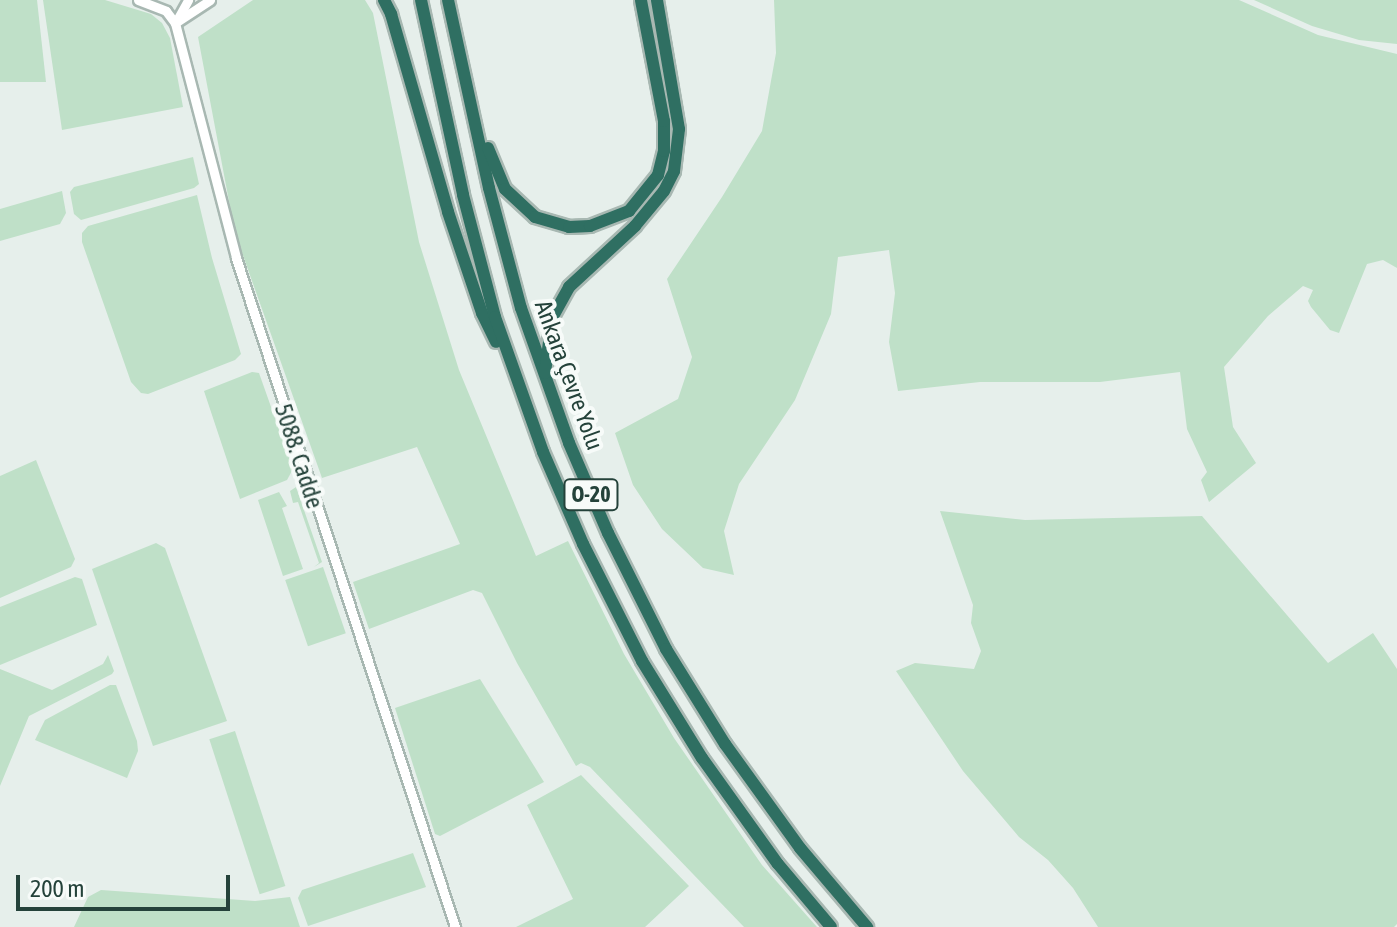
<!DOCTYPE html>
<meta charset="utf-8">
<style>
body{margin:0}
#map{position:relative;width:1397px;height:927px;overflow:hidden;background:#e6efeb;font-family:"Asap Condensed",sans-serif}
div>[style]{position:absolute}
.green>*{inset:0;background:#bfe0c8;transform-origin:0 0}
.roads{filter:drop-shadow(2px 0 #a8b8b2) drop-shadow(-2px 0 #a8b8b2) drop-shadow(0 2px #a8b8b2) drop-shadow(0 -2px #a8b8b2)}
.minor>*{height:9px;margin:-4.5px;padding:0 4.5px;transform-origin:4.5px;border-radius:4.5px;background:#fff}
.highway>*{height:12px;margin:-6px;padding:0 6px;transform-origin:6px;border-radius:6px;background:#2f6f62}
span{translate:-50% -50%;white-space:nowrap;text-align:center;line-height:1.15;-webkit-text-stroke:8px #f7fbf9;paint-order:stroke}
.shield-label span{padding:2px 6px;background:#f7fbf9;border:2px solid;border-radius:6px;-webkit-text-stroke-width:0}
.shield-label{font-size:22px;color:#24423a;font-weight:700}
.street-label{font-size:24px;color:#24423a}
.scale{position:absolute;left:16px;top:875px;width:214px;height:36px;box-sizing:border-box;border:4px solid #24423a;border-top:0;padding-left:10px;font-size:24px;line-height:28px;white-space:nowrap;color:#24423a;-webkit-text-stroke:6px #f7fbf9;paint-order:stroke}
</style>
<div id="map">
<div class="green">
<i style="clip-path:polygon(0 0,37px 0,46px 82px,0 82px)"></i>
<i style="clip-path:polygon(43px 0,105px 0,151px 14px,162px 23px,170px 38px,183px 107px,62px 130px)"></i>
<i style="clip-path:polygon(253px 0,365px 0,373px 13px,419px 242px,459px 370px,536px 556px,568px 541px,624px 654px,674px 738px,762px 865px,817px 927px,744px 927px,590px 767px,581px 763px,576px 766px,517px 663px,482px 593px,473px 590px,369px 629px,353px 582px,460px 544px,417px 447px,322px 478px,235px 233px,198px 37px)"></i>
<i style="clip-path:polygon(774px 0,1239px 0,1318px 35px,1397px 54px,1397px 268px,1383px 260px,1367px 264px,1339px 333px,1330px 330px,1311px 307px,1308px 301px,1313px 290px,1303px 286px,1268px 316px,1224px 367px,1233px 427px,1256px 463px,1209px 502px,1201px 480px,1207px 472px,1187px 429px,1180px 372px,1100px 382px,980px 382px,898px 391px,889px 342px,895px 293px,889px 250px,838px 257px,831px 314px,795px 400px,739px 484px,724px 531px,734px 575px,703px 568px,662px 529px,633px 485px,615px 433px,678px 399px,692px 357px,667px 279px,722px 197px,762px 131px,776px 53px)"></i>
<i style="clip-path:polygon(1254px 0,1397px 0,1397px 44px,1359px 40px,1312px 26px)"></i>
<i style="clip-path:polygon(193px 157px,199px 184px,194px 188px,81px 220px,74px 214px,70px 192px,74px 187px)"></i>
<i style="clip-path:polygon(62px 191px,66px 213px,60px 224px,0 241px,0 209px)"></i>
<i style="clip-path:polygon(197px 195px,212px 258px,241px 354px,235px 360px,148px 394px,141px 393px,131px 382px,82px 242px,82px 233px,88px 226px)"></i>
<i style="clip-path:polygon(252px 372px,259px 373px,293px 469px,287px 480px,240px 499px,204px 391px)"></i>
<i style="clip-path:polygon(36px 460px,75px 559px,71px 567px,0 598px,0 476px)"></i>
<i style="clip-path:polygon(296px 487px,322px 562px,314px 567px,319px 563px,298px 502px,293px 503px,290px 491px)"></i>
<i style="clip-path:polygon(279px 492px,287px 506px,282px 508px,303px 569px,283px 576px,258px 500px)"></i>
<i style="clip-path:polygon(940px 511px,1025px 520px,1202px 516px,1328px 663px,1373px 633px,1397px 669px,1397px 924px,1394px 927px,1098px 927px,1073px 888px,1048px 860px,1019px 837px,963px 771px,896px 671px,915px 663px,974px 669px,981px 651px,971px 623px,973px 605px)"></i>
<i style="clip-path:polygon(156px 543px,165px 548px,227px 721px,153px 746px,92px 569px)"></i>
<i style="left:323px;top:567px;width:70px;height:40px;rotate:71deg"></i>
<i style="clip-path:polygon(75px 577px,82px 579px,97px 625px,0 665px,0 607px)"></i>
<i style="clip-path:polygon(108px 655px,114px 671px,112px 674px,29px 716px,0 786px,0 669px,52px 690px,103px 664px)"></i>
<i style="clip-path:polygon(480px 679px,544px 782px,440px 836px,435px 834px,395px 708px)"></i>
<i style="clip-path:polygon(110px 685px,116px 685px,137px 741px,138px 751px,127px 778px,35px 740px,45px 720px)"></i>
<i style="left:235px;top:731px;width:163px;height:27px;rotate:72deg"></i>
<i style="clip-path:polygon(581px 775px,689px 886px,645px 927px,516px 927px,573px 899px,527px 805px)"></i>
<i style="clip-path:polygon(413px 853px,426px 887px,308px 926px,298px 898px,302px 890px)"></i>
<i style="clip-path:polygon(101px 890px,255px 901px,290px 897px,300px 927px,74px 927px,88px 897px)"></i>
</div>
<div class="roads">
<div class="minor">
<i style="left:138px;top:0;width:30px;rotate:21deg"></i>
<i style="left:166px;top:11px;width:15px;rotate:53deg"></i>
<i style="left:175px;top:23px;width:243px;rotate:75.4deg"></i>
<i style="left:236px;top:258px;width:704px;rotate:71.87deg"></i>
<i style="left:177px;top:20px;width:23px;rotate:-61deg"></i>
<i style="left:175px;top:23px;width:42px;rotate:-33.3deg"></i>
</div>
<div class="highway">
<i style="left:384px;top:0;width:16px;rotate:63deg"></i>
<i style="left:391px;top:14px;width:206px;rotate:73.9deg"></i>
<i style="left:448px;top:212px;width:107px;rotate:71.4deg"></i>
<i style="left:482px;top:313px;width:32px;rotate:64deg"></i>
<i style="left:421px;top:0;width:199px;rotate:77.8deg"></i>
<i style="left:463px;top:195px;width:126px;rotate:75.3deg"></i>
<i style="left:495px;top:317px;width:143px;rotate:70.4deg"></i>
<i style="left:543px;top:452px;width:100px;rotate:66.5deg"></i>
<i style="left:583px;top:544px;width:131px;rotate:63.2deg"></i>
<i style="left:642px;top:661px;width:114px;rotate:58.3deg"></i>
<i style="left:702px;top:758px;width:130px;rotate:54.4deg"></i>
<i style="left:778px;top:864px;width:82px;rotate:49.9deg"></i>
<i style="left:448px;top:0;width:192px;rotate:77.7deg"></i>
<i style="left:489px;top:188px;width:124px;rotate:75.1deg"></i>
<i style="left:521px;top:308px;width:143px;rotate:70.4deg"></i>
<i style="left:569px;top:443px;width:98px;rotate:66.6deg"></i>
<i style="left:608px;top:533px;width:130px;rotate:63.4deg"></i>
<i style="left:666px;top:649px;width:112px;rotate:58.2deg"></i>
<i style="left:725px;top:744px;width:128px;rotate:54.2deg"></i>
<i style="left:800px;top:848px;width:104px;rotate:49.7deg"></i>
<i style="left:488px;top:148px;width:44px;rotate:67.5deg"></i>
<i style="left:505px;top:189px;width:41px;rotate:43deg"></i>
<i style="left:535px;top:217px;width:35px;rotate:16deg"></i>
<i style="left:569px;top:227px;width:21px;rotate:-3deg"></i>
<i style="left:590px;top:226px;width:42px;rotate:-21deg"></i>
<i style="left:629px;top:211px;width:46px;rotate:-51.1deg"></i>
<i style="left:658px;top:175px;width:25px;rotate:-76deg"></i>
<i style="left:664px;top:151px;width:30px;rotate:-90deg"></i>
<i style="left:664px;top:121px;width:123px;rotate:-100.8deg"></i>
<i style="left:545px;top:373px;width:55px;rotate:-82.7deg"></i>
<i style="left:552px;top:318px;width:35px;rotate:-61deg"></i>
<i style="left:569px;top:287px;width:90px;rotate:-42.7deg"></i>
<i style="left:635px;top:226px;width:45px;rotate:-50.4deg"></i>
<i style="left:664px;top:191px;width:22px;rotate:-63deg"></i>
<i style="left:674px;top:171px;width:42px;rotate:-83.2deg"></i>
<i style="left:679px;top:129px;width:131px;rotate:-99.7deg"></i>
</div>
</div>
<div class="shield-label">
<span style="left:591px;top:495px">O-20</span>
</div>
<div class="street-label">
<span style="left:569px;top:375px;rotate:70deg">Ankara Çevre Yolu</span>
<span style="left:299px;top:456px;rotate:72deg">5088. Cadde</span>
</div>
<div class="scale">200 m</div>
</div>
